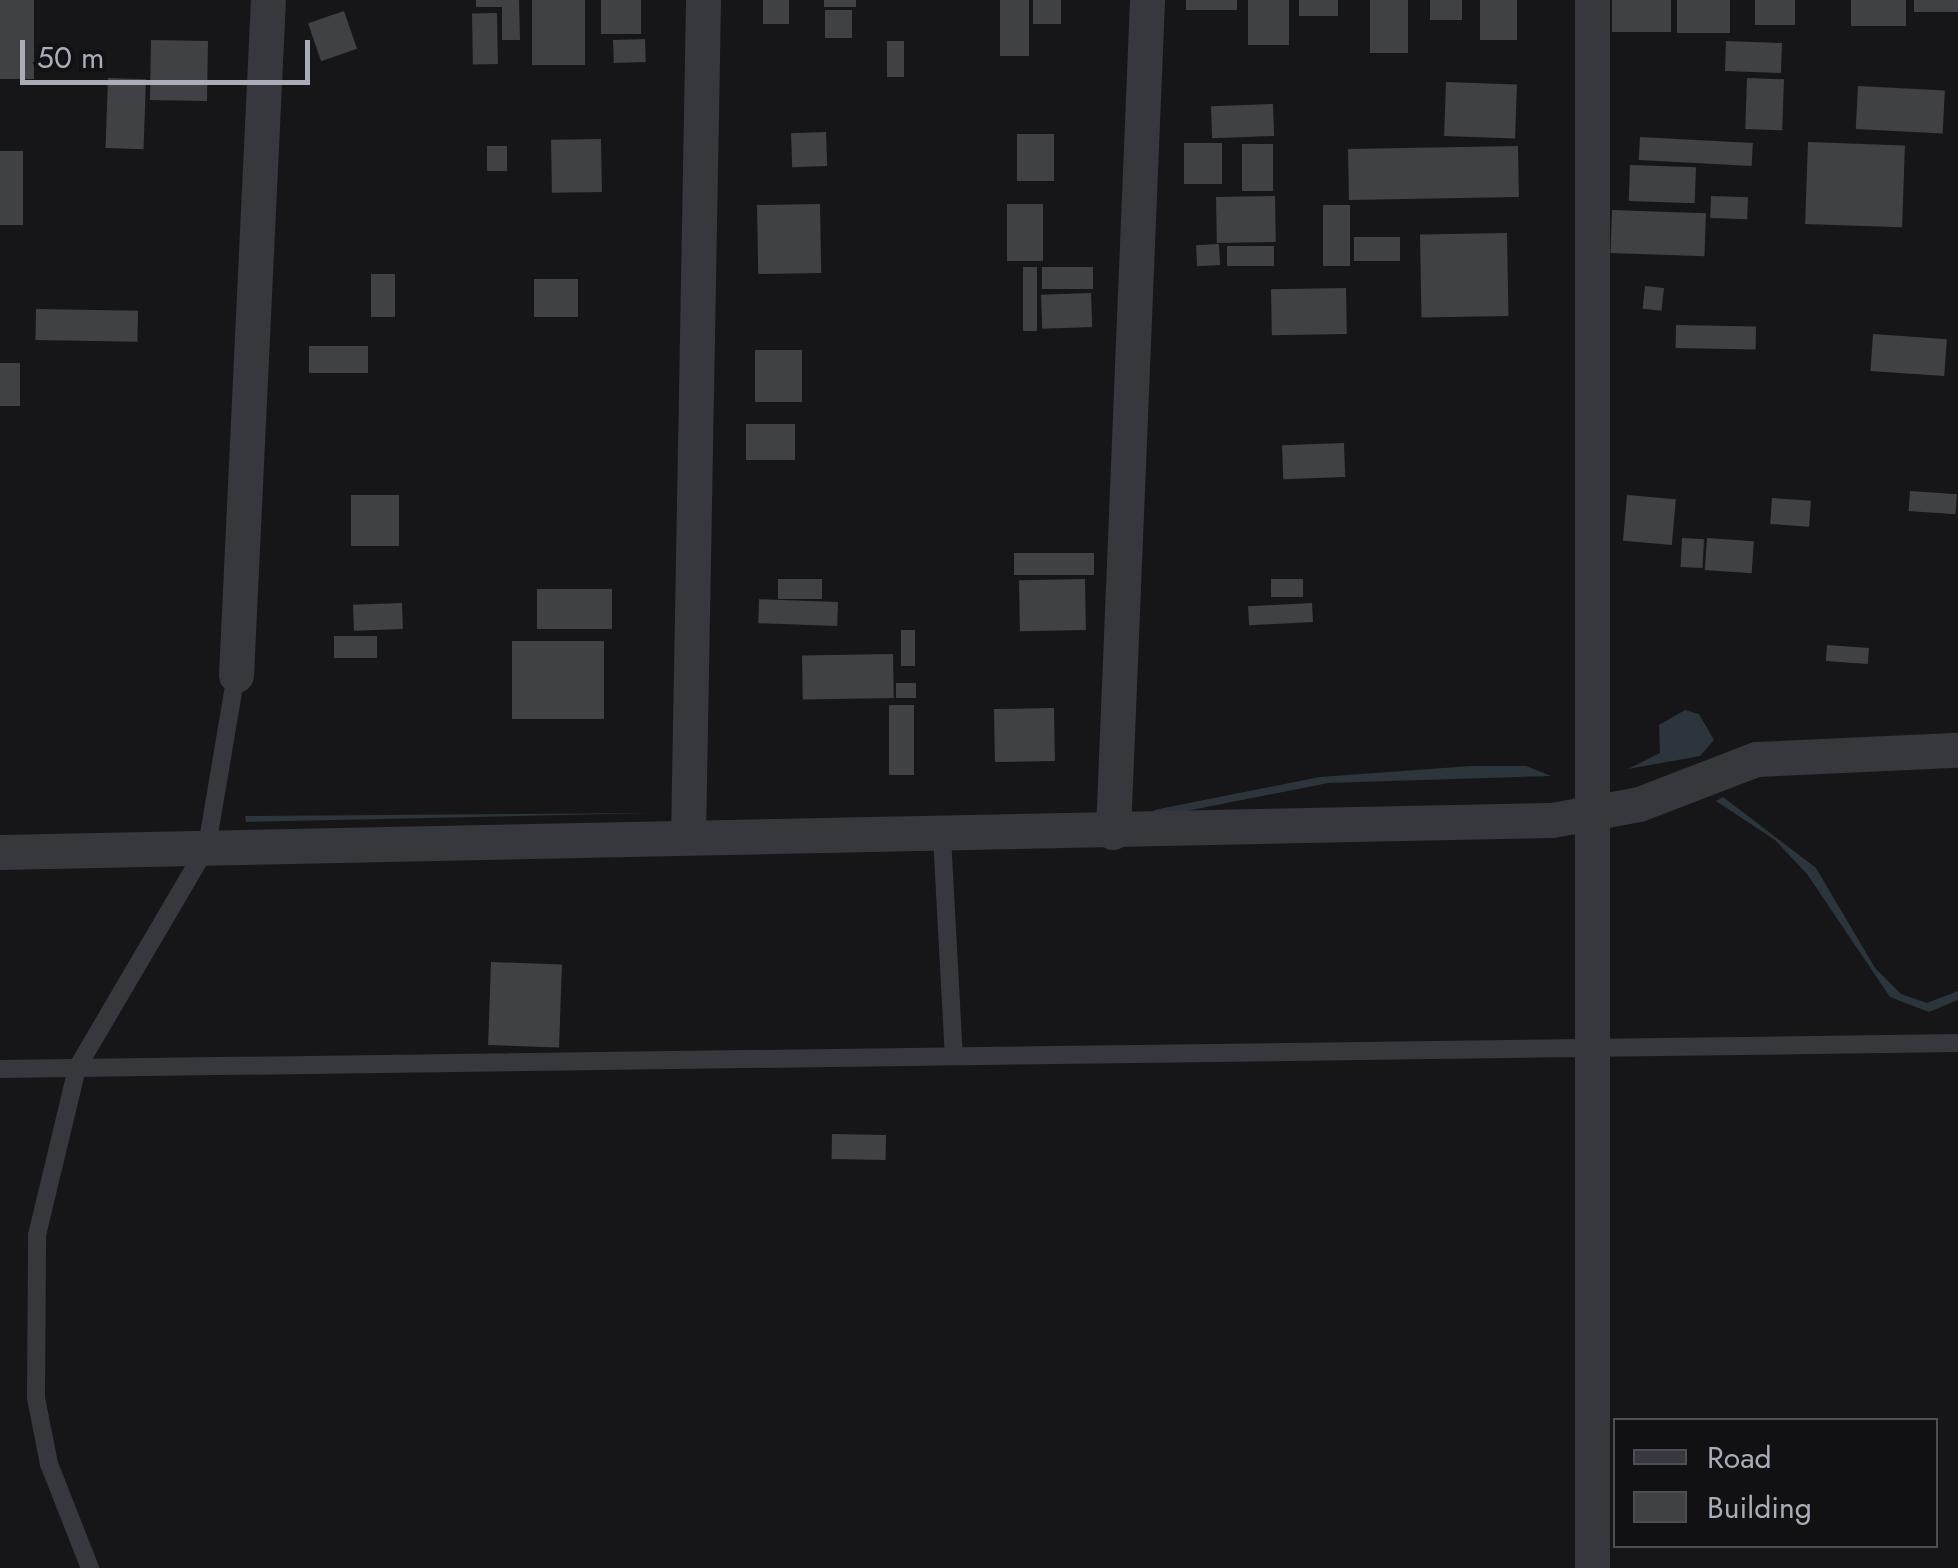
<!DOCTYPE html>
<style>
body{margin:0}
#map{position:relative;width:1958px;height:1568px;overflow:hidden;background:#161618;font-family:Jost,sans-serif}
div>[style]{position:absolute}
.water>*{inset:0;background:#2c353c}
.building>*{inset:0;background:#404145;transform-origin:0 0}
.service>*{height:18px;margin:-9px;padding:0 9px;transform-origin:9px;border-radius:9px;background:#37383d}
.minor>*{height:35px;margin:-17.5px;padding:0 17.5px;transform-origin:17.5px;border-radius:17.5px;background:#37383d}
span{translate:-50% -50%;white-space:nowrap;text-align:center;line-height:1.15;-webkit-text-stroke:9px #111113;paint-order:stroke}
.legend{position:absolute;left:1613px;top:1418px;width:325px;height:130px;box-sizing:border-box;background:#111113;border:2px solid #4d4f55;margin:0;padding:12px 18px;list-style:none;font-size:30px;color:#a8adb8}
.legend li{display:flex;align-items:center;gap:20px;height:50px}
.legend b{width:50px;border:2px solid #4d4f55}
.scale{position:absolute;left:20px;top:40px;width:290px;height:45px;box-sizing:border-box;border:5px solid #a8adb8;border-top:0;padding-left:12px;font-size:30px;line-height:35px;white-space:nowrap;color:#a8adb8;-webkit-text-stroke:8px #111113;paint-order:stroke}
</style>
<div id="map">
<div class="water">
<i style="clip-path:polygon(1685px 710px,1699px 714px,1714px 740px,1700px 756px,1628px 769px,1660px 753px,1659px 725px)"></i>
<i style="clip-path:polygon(1471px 766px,1526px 766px,1551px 776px,1328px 783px,1156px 817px,1154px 810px,1320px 777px)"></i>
<i style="clip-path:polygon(1723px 797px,1816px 868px,1875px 968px,1901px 994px,1927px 1003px,1958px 991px,1958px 1000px,1929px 1012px,1890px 997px,1807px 874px,1775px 840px,1716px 801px)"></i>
<i style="clip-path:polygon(651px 813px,246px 822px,245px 816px)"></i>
</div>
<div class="building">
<i style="left:0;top:0;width:34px;height:79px"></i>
<i style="clip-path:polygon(476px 0,519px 0,520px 40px,502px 40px,502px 7px,476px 7px)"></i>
<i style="left:532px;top:0;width:53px;height:65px"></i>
<i style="left:601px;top:0;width:40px;height:34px"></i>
<i style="left:763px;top:0;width:26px;height:24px"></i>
<i style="left:824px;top:0;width:32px;height:7px"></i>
<i style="left:1000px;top:0;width:29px;height:56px"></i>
<i style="left:1033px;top:0;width:28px;height:24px"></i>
<i style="left:1186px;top:0;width:51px;height:10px"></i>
<i style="left:1248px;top:0;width:41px;height:45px"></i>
<i style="left:1299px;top:0;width:39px;height:16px"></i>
<i style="left:1370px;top:0;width:38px;height:53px"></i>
<i style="left:1430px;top:0;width:32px;height:20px"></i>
<i style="left:1480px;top:0;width:37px;height:40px"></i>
<i style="left:1612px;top:0;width:59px;height:32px"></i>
<i style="left:1677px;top:0;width:53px;height:33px"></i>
<i style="left:1755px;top:0;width:40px;height:25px"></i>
<i style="left:1851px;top:0;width:55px;height:26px"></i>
<i style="left:1914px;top:0;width:44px;height:12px"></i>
<i style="left:825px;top:10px;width:27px;height:28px"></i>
<i style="left:344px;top:11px;width:40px;height:38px;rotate:71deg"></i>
<i style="left:497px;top:13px;width:51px;height:25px;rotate:89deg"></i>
<i style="left:645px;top:39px;width:23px;height:32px;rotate:88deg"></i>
<i style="left:151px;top:40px;width:57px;height:60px;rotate:1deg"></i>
<i style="left:887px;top:41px;width:17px;height:36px"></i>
<i style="left:1726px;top:41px;width:56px;height:30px;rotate:2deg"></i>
<i style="left:108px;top:78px;width:38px;height:70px;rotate:2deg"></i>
<i style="left:1747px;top:78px;width:37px;height:51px;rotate:2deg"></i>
<i style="left:1446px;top:82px;width:71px;height:54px;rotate:2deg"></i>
<i style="left:1858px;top:86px;width:87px;height:43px;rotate:3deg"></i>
<i style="left:1273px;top:104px;width:32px;height:62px;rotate:88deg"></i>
<i style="left:826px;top:132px;width:34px;height:35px;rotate:88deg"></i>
<i style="left:1017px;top:134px;width:37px;height:47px"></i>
<i style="left:1640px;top:137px;width:113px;height:23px;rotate:3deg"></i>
<i style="left:601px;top:139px;width:53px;height:50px;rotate:89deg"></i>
<i style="left:1808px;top:142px;width:97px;height:82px;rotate:2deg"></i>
<i style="left:1222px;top:143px;width:41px;height:38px;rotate:90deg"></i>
<i style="left:1242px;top:144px;width:31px;height:47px"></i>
<i style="left:487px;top:146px;width:20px;height:25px"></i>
<i style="left:1518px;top:146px;width:51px;height:170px;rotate:89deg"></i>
<i style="left:0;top:151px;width:23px;height:74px"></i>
<i style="left:1630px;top:165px;width:66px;height:36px;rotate:2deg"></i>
<i style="left:1275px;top:196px;width:46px;height:59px;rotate:89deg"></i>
<i style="left:1711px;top:196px;width:37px;height:22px;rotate:2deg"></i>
<i style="left:820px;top:204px;width:69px;height:63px;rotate:89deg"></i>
<i style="left:1043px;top:204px;width:57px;height:36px;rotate:90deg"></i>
<i style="left:1323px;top:205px;width:27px;height:61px"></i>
<i style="left:1612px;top:210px;width:94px;height:43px;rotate:2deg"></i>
<i style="left:1507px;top:233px;width:83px;height:87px;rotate:89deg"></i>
<i style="left:1400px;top:237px;width:24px;height:46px;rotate:90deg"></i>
<i style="left:1219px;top:244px;width:21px;height:23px;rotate:87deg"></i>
<i style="left:1274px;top:246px;width:20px;height:47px;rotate:90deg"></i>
<i style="left:1023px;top:267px;width:14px;height:64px"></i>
<i style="left:1042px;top:267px;width:51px;height:22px"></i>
<i style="left:371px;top:274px;width:24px;height:43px"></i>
<i style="left:534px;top:279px;width:44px;height:38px"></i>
<i style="left:1645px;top:286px;width:19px;height:23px;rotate:6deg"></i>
<i style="left:1346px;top:288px;width:46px;height:75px;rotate:89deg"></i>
<i style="left:1091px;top:293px;width:34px;height:50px;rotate:88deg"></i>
<i style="left:36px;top:309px;width:102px;height:31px;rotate:1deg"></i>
<i style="left:1676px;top:325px;width:80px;height:23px;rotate:1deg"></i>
<i style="left:1873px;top:334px;width:74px;height:37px;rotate:4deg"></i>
<i style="left:368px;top:346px;width:27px;height:59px;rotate:90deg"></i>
<i style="left:802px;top:350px;width:52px;height:47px;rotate:90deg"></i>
<i style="left:0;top:363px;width:20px;height:43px"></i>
<i style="left:795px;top:424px;width:36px;height:49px;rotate:90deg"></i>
<i style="left:1344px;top:443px;width:34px;height:62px;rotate:88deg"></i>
<i style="left:1910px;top:491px;width:47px;height:20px;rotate:4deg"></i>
<i style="left:399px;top:495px;width:51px;height:48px;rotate:90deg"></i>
<i style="left:1627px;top:495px;width:49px;height:46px;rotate:5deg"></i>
<i style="left:1772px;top:498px;width:39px;height:26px;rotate:4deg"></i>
<i style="left:1682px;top:538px;width:22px;height:29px;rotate:3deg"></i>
<i style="left:1707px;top:538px;width:47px;height:32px;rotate:4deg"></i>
<i style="left:1094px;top:553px;width:22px;height:80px;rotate:90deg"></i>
<i style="left:778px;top:579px;width:44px;height:20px"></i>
<i style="left:1085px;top:579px;width:51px;height:66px;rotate:89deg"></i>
<i style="left:1271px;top:579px;width:32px;height:18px"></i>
<i style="left:612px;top:589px;width:40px;height:75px;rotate:90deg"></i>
<i style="left:838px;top:602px;width:24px;height:79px;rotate:92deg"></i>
<i style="left:402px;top:603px;width:26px;height:49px;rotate:88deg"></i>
<i style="left:1312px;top:603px;width:19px;height:64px;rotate:87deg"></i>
<i style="left:901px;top:630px;width:14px;height:36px"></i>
<i style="left:377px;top:636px;width:22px;height:43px;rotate:90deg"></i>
<i style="left:604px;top:641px;width:78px;height:92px;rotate:90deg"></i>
<i style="left:1827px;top:645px;width:42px;height:16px;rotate:4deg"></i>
<i style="left:893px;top:654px;width:44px;height:91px;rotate:89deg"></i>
<i style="left:896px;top:683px;width:20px;height:15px"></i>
<i style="left:889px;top:705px;width:25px;height:70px"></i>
<i style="left:1054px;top:708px;width:53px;height:60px;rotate:89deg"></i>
<i style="left:491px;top:962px;width:71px;height:83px;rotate:2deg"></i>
<i style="left:832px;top:1134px;width:54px;height:25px;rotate:1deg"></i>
</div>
<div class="service">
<i style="left:942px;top:837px;width:219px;rotate:86.9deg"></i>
<i style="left:0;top:1069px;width:1958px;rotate:-0.76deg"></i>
<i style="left:90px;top:1568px;width:112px;rotate:-111.5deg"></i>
<i style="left:49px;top:1464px;width:67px;rotate:-101.1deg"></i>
<i style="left:36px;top:1398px;width:163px;rotate:-89.6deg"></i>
<i style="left:37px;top:1235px;width:172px;rotate:-76.5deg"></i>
<i style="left:77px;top:1068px;width:257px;rotate:-59.6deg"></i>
<i style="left:207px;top:846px;width:173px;rotate:-80.4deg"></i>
</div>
<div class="minor">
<i style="left:236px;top:675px;width:676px;rotate:-87.29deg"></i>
<i style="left:1113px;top:832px;width:833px;rotate:-87.66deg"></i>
<i style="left:688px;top:837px;width:837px;rotate:-88.97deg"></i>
<i style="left:0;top:852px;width:1552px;rotate:-1.18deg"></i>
<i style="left:1552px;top:820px;width:88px;rotate:-10.4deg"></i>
<i style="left:1639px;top:804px;width:125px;rotate:-21deg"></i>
<i style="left:1756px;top:759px;width:202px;rotate:-2.6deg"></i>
<i style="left:1592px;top:1568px;width:1568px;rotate:-90deg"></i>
</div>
<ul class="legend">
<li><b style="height:12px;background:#37383d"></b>Road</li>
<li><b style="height:28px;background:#404145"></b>Building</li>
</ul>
<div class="scale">50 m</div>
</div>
